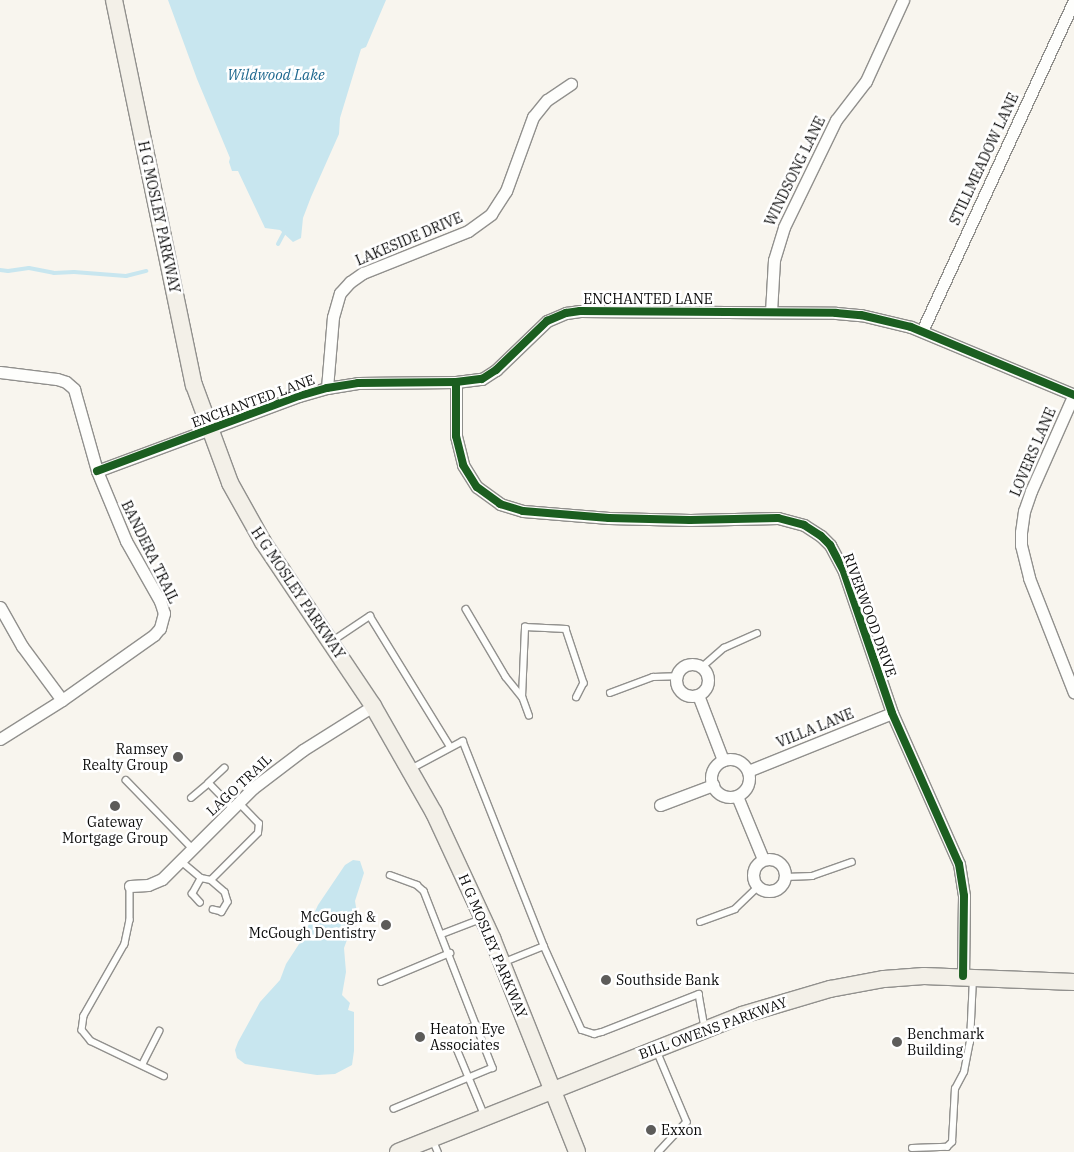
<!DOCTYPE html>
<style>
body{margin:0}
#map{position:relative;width:1074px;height:1152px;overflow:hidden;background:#f8f5ee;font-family:"IBM Plex Serif",serif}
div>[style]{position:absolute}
.water>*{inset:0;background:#c8e6ef}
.stream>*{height:4px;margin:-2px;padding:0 2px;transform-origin:2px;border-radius:2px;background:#c8e6ef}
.roads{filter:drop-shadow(1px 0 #91908d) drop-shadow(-1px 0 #91908d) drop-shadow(0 1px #91908d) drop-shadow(0 -1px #91908d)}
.lane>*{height:5.5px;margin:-2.75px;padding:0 2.75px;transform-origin:2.75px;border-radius:2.75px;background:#fefefc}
.street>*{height:11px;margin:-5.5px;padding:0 5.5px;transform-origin:5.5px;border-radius:5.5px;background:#fefefc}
.street>.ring{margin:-5.5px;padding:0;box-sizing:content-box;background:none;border:11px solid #fefefc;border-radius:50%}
.secondary>*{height:16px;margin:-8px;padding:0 8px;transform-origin:8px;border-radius:8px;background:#f3f0e8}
.cycleway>*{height:8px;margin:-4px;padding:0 4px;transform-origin:4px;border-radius:4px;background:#1b5e20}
.dots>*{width:14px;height:14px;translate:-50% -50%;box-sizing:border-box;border:2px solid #fff;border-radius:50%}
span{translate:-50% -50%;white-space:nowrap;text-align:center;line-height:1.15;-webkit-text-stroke:5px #fff;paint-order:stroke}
.street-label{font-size:14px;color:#0a0a0a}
.poi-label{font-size:14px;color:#0a0a0a}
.right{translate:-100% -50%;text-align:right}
.left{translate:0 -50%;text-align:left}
.water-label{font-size:15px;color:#20698f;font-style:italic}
</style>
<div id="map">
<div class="water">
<i style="clip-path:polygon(168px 0,386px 0,366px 47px,361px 49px,340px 118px,339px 134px,311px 197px,303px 218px,301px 238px,293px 242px,280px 230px,265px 228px,238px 171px,232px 171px,229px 162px,230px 158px,197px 79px)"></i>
<i style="clip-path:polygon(353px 860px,360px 861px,364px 873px,355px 901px,357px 913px,350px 921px,351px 929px,344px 948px,346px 972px,342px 995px,350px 1003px,348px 1010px,354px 1012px,354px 1051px,352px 1065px,335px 1074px,317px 1075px,245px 1064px,237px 1058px,235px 1050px,238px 1042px,260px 1002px,280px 980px,286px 964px,301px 941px,318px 905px,345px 865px)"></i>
</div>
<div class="stream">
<i style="left:278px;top:244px;width:17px;rotate:-62deg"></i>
<i style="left:0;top:270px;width:8px;rotate:7deg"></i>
<i style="left:8px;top:271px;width:21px;rotate:-8deg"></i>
<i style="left:29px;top:268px;width:25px;rotate:11deg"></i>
<i style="left:54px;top:273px;width:20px;rotate:-3deg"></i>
<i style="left:74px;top:272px;width:52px;rotate:4.4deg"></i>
<i style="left:126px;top:276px;width:21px;rotate:-14deg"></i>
</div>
<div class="roads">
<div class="lane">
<i style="left:466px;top:609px;width:79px;rotate:59.5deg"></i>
<i style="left:506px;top:677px;width:26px;rotate:51deg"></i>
<i style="left:331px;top:642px;width:47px;rotate:-33.7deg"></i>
<i style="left:370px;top:616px;width:153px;rotate:58.4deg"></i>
<i style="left:702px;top:667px;width:29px;rotate:-41deg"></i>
<i style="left:724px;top:648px;width:36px;rotate:-24deg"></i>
<i style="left:610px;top:693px;width:46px;rotate:-20.4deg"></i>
<i style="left:653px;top:677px;width:23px;rotate:-2deg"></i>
<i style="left:529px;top:716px;width:20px;rotate:-110deg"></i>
<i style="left:522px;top:697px;width:70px;rotate:-87.5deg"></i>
<i style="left:525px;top:627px;width:41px;rotate:2.8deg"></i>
<i style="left:566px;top:629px;width:57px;rotate:71.6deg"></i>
<i style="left:584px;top:683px;width:16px;rotate:117deg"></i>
<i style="left:225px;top:768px;width:22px;rotate:137deg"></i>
<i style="left:209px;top:783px;width:35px;rotate:46deg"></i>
<i style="left:411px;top:769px;width:59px;rotate:-28.3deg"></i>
<i style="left:463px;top:741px;width:220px;rotate:68.4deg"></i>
<i style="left:544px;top:946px;width:92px;rotate:65.7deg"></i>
<i style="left:582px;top:1030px;width:13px;rotate:18deg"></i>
<i style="left:594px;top:1034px;width:8px;rotate:-14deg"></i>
<i style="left:602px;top:1032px;width:104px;rotate:-21.4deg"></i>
<i style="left:699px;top:994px;width:34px;rotate:80deg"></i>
<i style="left:126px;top:780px;width:96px;rotate:45.8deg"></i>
<i style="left:191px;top:798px;width:23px;rotate:-40deg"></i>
<i style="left:181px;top:861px;width:26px;rotate:40deg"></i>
<i style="left:201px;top:878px;width:10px;rotate:11deg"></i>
<i style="left:211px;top:880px;width:66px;rotate:-45deg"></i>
<i style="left:258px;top:833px;width:9px;rotate:-84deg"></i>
<i style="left:259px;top:824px;width:29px;rotate:-134deg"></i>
<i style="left:390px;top:875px;width:29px;rotate:20deg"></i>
<i style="left:417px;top:885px;width:9px;rotate:41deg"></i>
<i style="left:424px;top:891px;width:190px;rotate:68.7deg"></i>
<i style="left:493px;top:1068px;width:107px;rotate:157.5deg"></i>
<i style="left:785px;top:877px;width:27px;rotate:-2deg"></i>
<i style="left:812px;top:876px;width:42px;rotate:-19.3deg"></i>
<i style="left:211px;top:880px;width:18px;rotate:41deg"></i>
<i style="left:225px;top:892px;width:10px;rotate:73deg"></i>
<i style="left:228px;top:902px;width:12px;rotate:121deg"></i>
<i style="left:222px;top:912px;width:9px;rotate:-167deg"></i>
<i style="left:130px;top:886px;width:34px;rotate:90deg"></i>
<i style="left:130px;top:920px;width:25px;rotate:102deg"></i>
<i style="left:125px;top:944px;width:83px;rotate:119.7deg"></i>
<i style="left:84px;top:1016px;width:14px;rotate:98deg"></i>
<i style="left:82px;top:1030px;width:14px;rotate:51deg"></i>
<i style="left:91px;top:1041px;width:81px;rotate:25.6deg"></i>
<i style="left:200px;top:903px;width:12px;rotate:-132deg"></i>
<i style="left:192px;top:894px;width:18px;rotate:-61deg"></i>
<i style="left:700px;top:922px;width:37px;rotate:-20deg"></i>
<i style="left:735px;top:909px;width:32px;rotate:-44deg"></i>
<i style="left:442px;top:934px;width:42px;rotate:-21deg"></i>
<i style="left:502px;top:963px;width:45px;rotate:-22deg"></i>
<i style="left:381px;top:982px;width:75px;rotate:-22.8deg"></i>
<i style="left:457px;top:1032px;width:21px;rotate:-19deg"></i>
<i style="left:455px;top:1044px;width:78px;rotate:67.4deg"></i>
<i style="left:657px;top:1051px;width:77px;rotate:67.1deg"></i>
<i style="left:687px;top:1122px;width:41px;rotate:133deg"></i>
<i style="left:142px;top:1065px;width:38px;rotate:-63deg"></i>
<i style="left:433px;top:1140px;width:13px;rotate:67deg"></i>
<i style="left:912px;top:1148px;width:35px;rotate:-2deg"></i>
<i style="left:947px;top:1147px;width:7px;rotate:-45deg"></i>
<i style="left:952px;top:1142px;width:53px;rotate:-86.8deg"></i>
<i style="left:955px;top:1089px;width:19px;rotate:-62deg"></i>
<i style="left:964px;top:1072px;width:31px;rotate:-79deg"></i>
<i style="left:970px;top:1042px;width:63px;rotate:-87.3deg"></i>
</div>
<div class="street">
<i style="left:771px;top:312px;width:52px;rotate:-86.7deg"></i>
<i style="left:774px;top:260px;width:34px;rotate:-73deg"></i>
<i style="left:784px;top:227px;width:119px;rotate:-64.1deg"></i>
<i style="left:836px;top:120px;width:49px;rotate:-52.4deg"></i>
<i style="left:866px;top:81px;width:89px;rotate:-65.4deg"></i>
<i style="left:922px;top:331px;width:364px;rotate:-65.3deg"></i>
<i style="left:0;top:372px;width:57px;rotate:7deg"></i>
<i style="left:57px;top:379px;width:9px;rotate:18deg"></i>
<i style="left:66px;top:382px;width:11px;rotate:41deg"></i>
<i style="left:74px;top:389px;width:85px;rotate:74.3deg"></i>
<i style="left:97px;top:471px;width:76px;rotate:67.5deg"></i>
<i style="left:126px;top:541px;width:69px;rotate:60.5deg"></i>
<i style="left:160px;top:601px;width:13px;rotate:72deg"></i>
<i style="left:164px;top:613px;width:16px;rotate:105deg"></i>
<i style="left:160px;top:628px;width:9px;rotate:131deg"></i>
<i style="left:154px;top:635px;width:113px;rotate:144.8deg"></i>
<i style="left:62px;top:700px;width:73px;rotate:147.8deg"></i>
<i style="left:456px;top:382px;width:54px;rotate:90deg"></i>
<i style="left:456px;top:436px;width:30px;rotate:76deg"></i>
<i style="left:463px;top:465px;width:26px;rotate:58deg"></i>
<i style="left:477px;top:487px;width:29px;rotate:36deg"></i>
<i style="left:500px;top:504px;width:24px;rotate:17deg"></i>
<i style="left:523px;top:511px;width:86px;rotate:4.7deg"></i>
<i style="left:609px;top:518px;width:81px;rotate:1.4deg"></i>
<i style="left:690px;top:520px;width:88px;rotate:-1.3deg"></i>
<i style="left:778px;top:518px;width:27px;rotate:15deg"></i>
<i style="left:804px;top:525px;width:20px;rotate:33deg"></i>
<i style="left:821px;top:536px;width:13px;rotate:45deg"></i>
<i style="left:830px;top:545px;width:27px;rotate:62deg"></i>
<i style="left:843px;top:569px;width:152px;rotate:71.2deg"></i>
<i style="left:892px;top:713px;width:165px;rotate:66.1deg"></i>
<i style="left:959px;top:864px;width:32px;rotate:81deg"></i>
<i style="left:964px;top:896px;width:80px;rotate:90.7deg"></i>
<i style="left:327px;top:388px;width:71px;rotate:-85.2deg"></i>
<i style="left:333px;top:317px;width:25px;rotate:-74deg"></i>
<i style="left:340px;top:293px;width:15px;rotate:-48deg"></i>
<i style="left:350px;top:282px;width:16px;rotate:-35deg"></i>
<i style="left:363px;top:273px;width:113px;rotate:-21.8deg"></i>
<i style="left:468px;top:231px;width:29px;rotate:-36deg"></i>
<i style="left:491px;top:214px;width:27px;rotate:-57deg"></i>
<i style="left:506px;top:191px;width:79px;rotate:-70deg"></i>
<i style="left:533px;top:117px;width:22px;rotate:-51deg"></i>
<i style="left:547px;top:100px;width:29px;rotate:-34deg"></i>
<i style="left:1074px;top:394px;width:106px;rotate:113.9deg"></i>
<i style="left:1031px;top:491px;width:21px;rotate:109deg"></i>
<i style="left:1024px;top:511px;width:21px;rotate:98deg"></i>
<i style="left:1021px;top:532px;width:13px;rotate:90deg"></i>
<i style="left:1021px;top:545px;width:34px;rotate:76deg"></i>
<i style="left:1029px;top:578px;width:123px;rotate:68.6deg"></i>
<i style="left:97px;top:471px;width:215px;rotate:-20.4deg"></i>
<i style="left:299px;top:396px;width:29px;rotate:-16deg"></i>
<i style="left:327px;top:388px;width:31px;rotate:-9deg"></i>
<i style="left:358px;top:383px;width:98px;rotate:-0.6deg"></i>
<i style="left:456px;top:382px;width:26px;rotate:-7deg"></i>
<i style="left:482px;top:379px;width:17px;rotate:-33deg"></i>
<i style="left:496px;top:370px;width:71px;rotate:-43.9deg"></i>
<i style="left:547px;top:321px;width:21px;rotate:-23deg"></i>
<i style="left:566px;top:313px;width:14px;rotate:-8deg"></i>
<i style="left:580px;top:311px;width:256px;rotate:0.4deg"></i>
<i style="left:836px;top:313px;width:25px;rotate:5deg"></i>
<i style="left:861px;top:315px;width:51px;rotate:13.5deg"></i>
<i style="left:911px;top:327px;width:177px;rotate:22.6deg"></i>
<i style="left:0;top:607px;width:45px;rotate:60.6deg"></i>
<i style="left:22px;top:646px;width:67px;rotate:53.5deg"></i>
<i class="ring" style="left:676px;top:664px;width:21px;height:21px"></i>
<i style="left:698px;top:695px;width:70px;rotate:69deg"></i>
<i class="ring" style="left:711px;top:759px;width:27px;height:27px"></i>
<i style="left:748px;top:771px;width:155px;rotate:-21.9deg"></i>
<i style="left:737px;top:796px;width:68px;rotate:67.6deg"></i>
<i style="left:660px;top:805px;width:57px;rotate:-20.7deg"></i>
<i class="ring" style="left:753px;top:859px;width:21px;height:21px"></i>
<i style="left:130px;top:886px;width:18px;rotate:-3deg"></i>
<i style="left:148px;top:885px;width:15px;rotate:-23deg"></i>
<i style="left:162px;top:879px;width:129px;rotate:-45deg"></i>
<i style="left:253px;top:788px;width:63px;rotate:-37.2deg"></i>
<i style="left:303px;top:750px;width:83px;rotate:-32.2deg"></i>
</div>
<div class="secondary">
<i style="left:114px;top:0;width:393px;rotate:78.3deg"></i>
<i style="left:194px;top:385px;width:104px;rotate:69.8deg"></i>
<i style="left:230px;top:483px;width:68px;rotate:60.8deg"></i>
<i style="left:263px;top:542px;width:197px;rotate:56.1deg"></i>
<i style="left:373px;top:706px;width:123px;rotate:60.3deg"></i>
<i style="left:434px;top:813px;width:138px;rotate:65.1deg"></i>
<i style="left:492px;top:938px;width:230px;rotate:68.3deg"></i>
<i style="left:398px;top:1152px;width:370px;rotate:-21.7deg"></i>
<i style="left:742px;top:1015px;width:92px;rotate:-16.5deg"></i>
<i style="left:830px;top:989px;width:55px;rotate:-10.5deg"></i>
<i style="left:884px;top:979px;width:40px;rotate:-4.3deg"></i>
<i style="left:924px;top:976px;width:150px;rotate:2.3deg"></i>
</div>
</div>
<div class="cycleway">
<i style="left:456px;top:382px;width:54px;rotate:90deg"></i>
<i style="left:456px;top:436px;width:30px;rotate:76deg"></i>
<i style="left:463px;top:465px;width:26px;rotate:58deg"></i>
<i style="left:477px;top:487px;width:29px;rotate:36deg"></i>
<i style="left:500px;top:504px;width:24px;rotate:17deg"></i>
<i style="left:523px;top:511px;width:86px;rotate:4.7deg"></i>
<i style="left:609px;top:518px;width:81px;rotate:1.4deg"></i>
<i style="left:690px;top:520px;width:88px;rotate:-1.3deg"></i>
<i style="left:778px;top:518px;width:27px;rotate:15deg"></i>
<i style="left:804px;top:525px;width:20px;rotate:33deg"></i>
<i style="left:821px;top:536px;width:13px;rotate:45deg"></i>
<i style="left:830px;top:545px;width:27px;rotate:62deg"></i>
<i style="left:843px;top:569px;width:152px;rotate:71.2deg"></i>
<i style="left:892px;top:713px;width:165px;rotate:66.1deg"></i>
<i style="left:959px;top:864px;width:32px;rotate:81deg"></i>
<i style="left:964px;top:896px;width:80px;rotate:90.7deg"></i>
<i style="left:97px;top:471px;width:215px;rotate:-20.4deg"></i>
<i style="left:299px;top:396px;width:29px;rotate:-16deg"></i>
<i style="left:327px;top:388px;width:31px;rotate:-9deg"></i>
<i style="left:358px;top:383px;width:98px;rotate:-0.6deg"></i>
<i style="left:456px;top:382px;width:26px;rotate:-7deg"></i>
<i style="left:482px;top:379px;width:17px;rotate:-33deg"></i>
<i style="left:496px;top:370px;width:71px;rotate:-43.9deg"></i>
<i style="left:547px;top:321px;width:21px;rotate:-23deg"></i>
<i style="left:566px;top:313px;width:14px;rotate:-8deg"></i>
<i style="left:580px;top:311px;width:256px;rotate:0.4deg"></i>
<i style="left:836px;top:313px;width:25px;rotate:5deg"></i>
<i style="left:861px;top:315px;width:51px;rotate:13.5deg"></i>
<i style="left:911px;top:327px;width:177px;rotate:22.6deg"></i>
</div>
<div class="dots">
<i style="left:178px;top:757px;background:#5d5c5a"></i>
<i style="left:115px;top:806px;background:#5d5c5a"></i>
<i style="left:386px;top:925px;background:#5d5c5a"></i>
<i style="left:606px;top:980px;background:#5d5c5a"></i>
<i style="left:420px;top:1037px;background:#5d5c5a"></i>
<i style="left:897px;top:1042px;background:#5d5c5a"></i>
<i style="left:651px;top:1130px;background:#5d5c5a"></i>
</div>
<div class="street-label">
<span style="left:984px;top:159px;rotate:-65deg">STILLMEADOW LANE</span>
<span style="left:795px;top:171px;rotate:-64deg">WINDSONG LANE</span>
<span style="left:159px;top:217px;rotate:78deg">H G MOSLEY PARKWAY</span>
<span style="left:409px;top:239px;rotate:-23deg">LAKESIDE DRIVE</span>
<span style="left:648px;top:299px">ENCHANTED LANE</span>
<span style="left:253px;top:401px;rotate:-20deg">ENCHANTED LANE</span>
<span style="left:1033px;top:452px;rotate:-67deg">LOVERS LANE</span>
<span style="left:150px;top:552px;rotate:64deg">BANDERA TRAIL</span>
<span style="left:298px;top:593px;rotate:56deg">H G MOSLEY PARKWAY</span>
<span style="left:870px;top:615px;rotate:70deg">RIVERWOOD DRIVE</span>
<span style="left:815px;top:728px;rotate:-22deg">VILLA LANE</span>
<span style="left:239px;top:785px;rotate:-43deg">LAGO TRAIL</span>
<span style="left:493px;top:946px;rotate:67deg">H G MOSLEY PARKWAY</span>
<span style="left:713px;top:1028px;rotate:-20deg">BILL OWENS PARKWAY</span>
</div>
<div class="poi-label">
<span class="right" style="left:168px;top:757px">Ramsey<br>Realty Group</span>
<span style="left:115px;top:830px">Gateway<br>Mortgage Group</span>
<span class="right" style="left:376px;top:925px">McGough &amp;<br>McGough Dentistry</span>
<span class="left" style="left:616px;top:980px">Southside Bank</span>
<span class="left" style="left:430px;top:1037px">Heaton Eye<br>Associates</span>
<span class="left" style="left:907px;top:1042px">Benchmark<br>Building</span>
<span class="left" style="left:661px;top:1130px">Exxon</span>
</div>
<div class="water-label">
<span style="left:276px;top:75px">Wildwood Lake</span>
</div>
</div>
